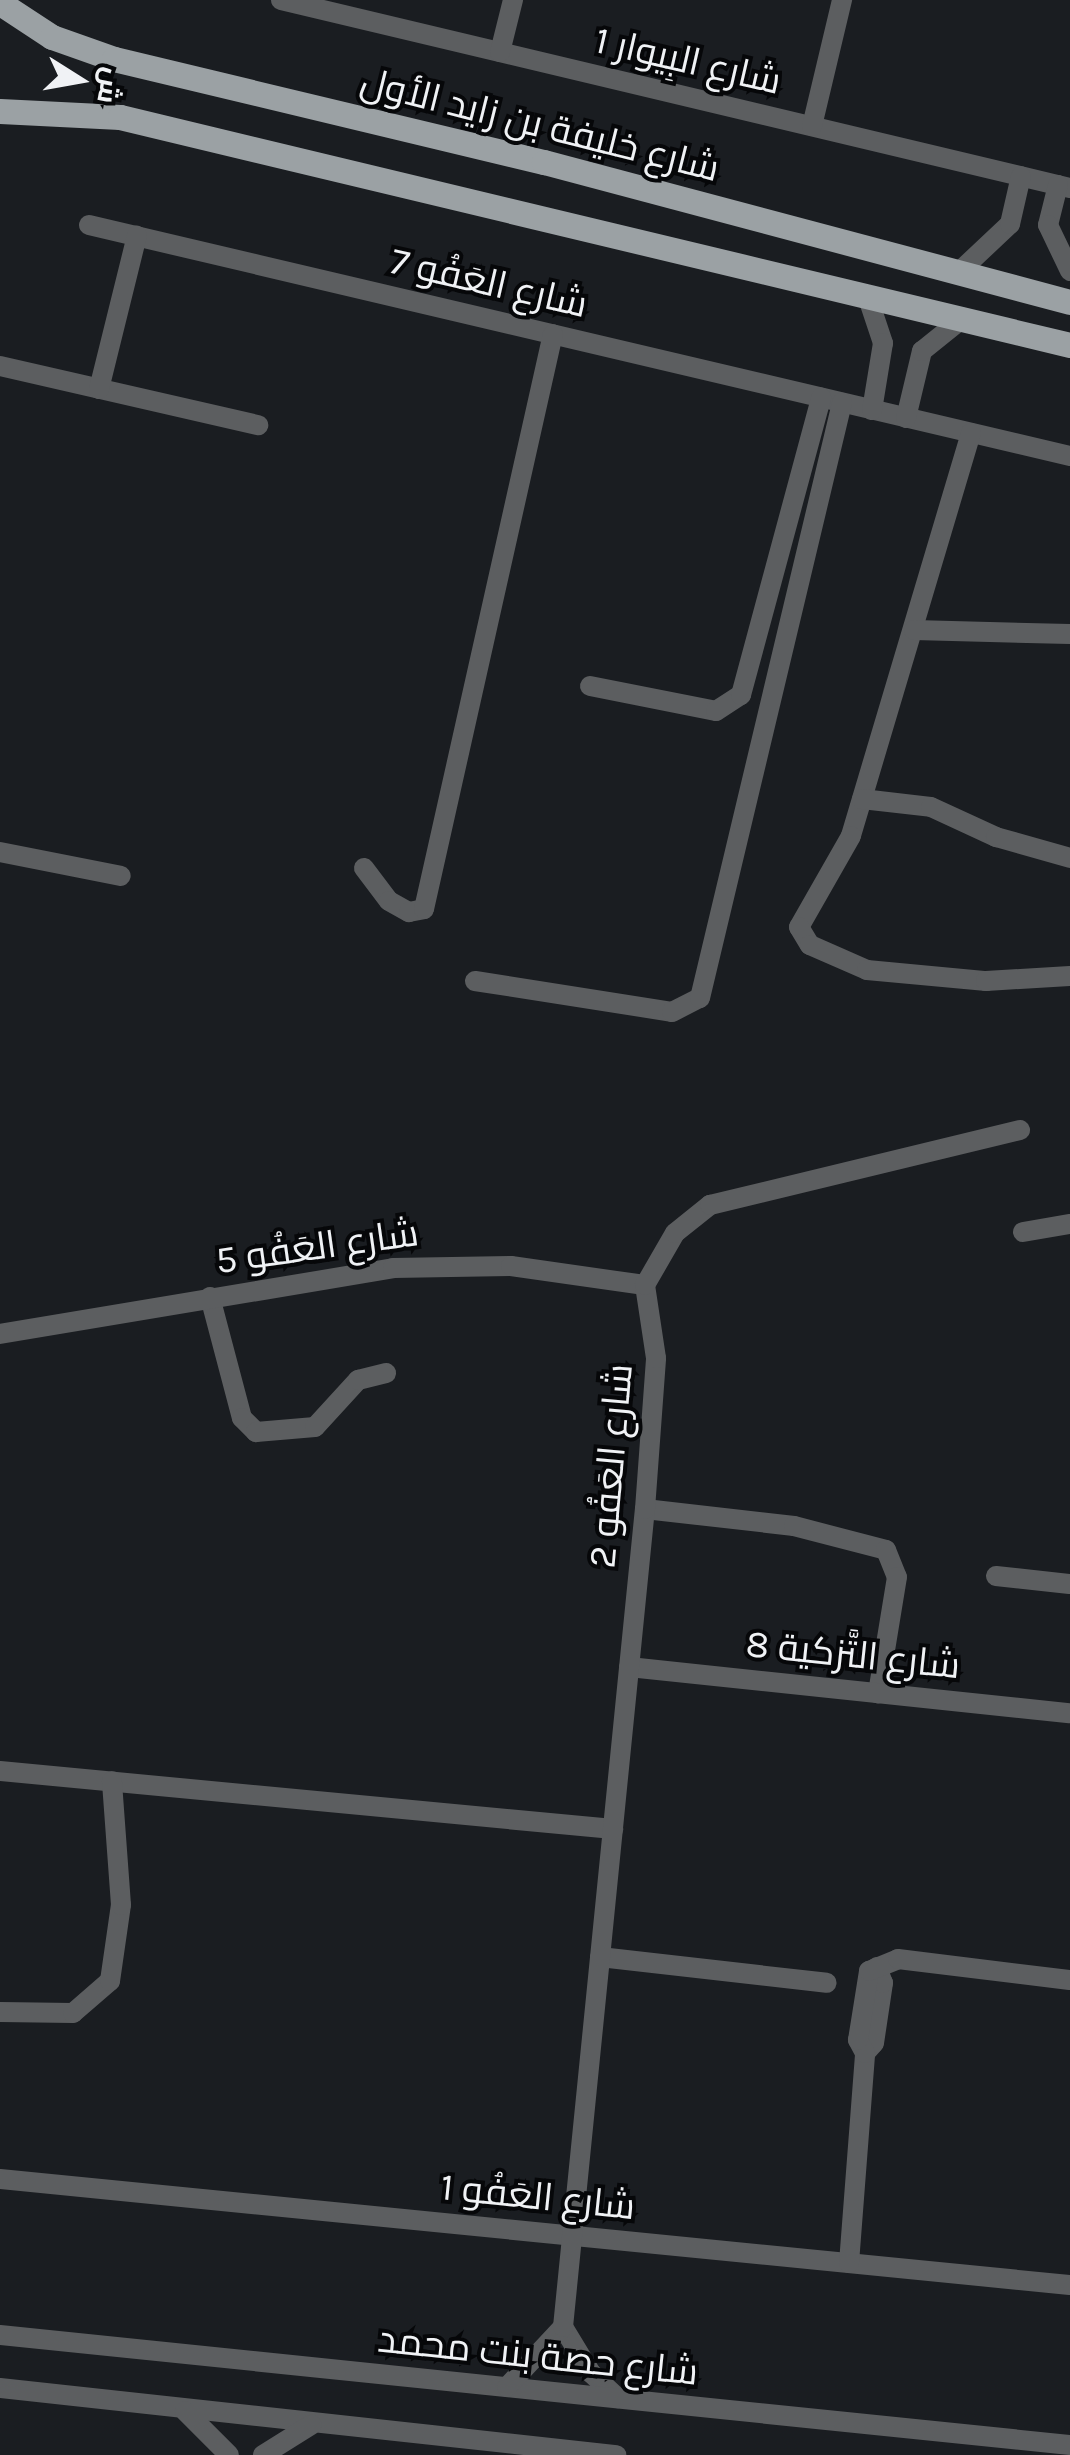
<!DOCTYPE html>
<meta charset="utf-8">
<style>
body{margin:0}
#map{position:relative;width:1070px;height:2455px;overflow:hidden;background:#1a1d21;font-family:Karla,Cairo,sans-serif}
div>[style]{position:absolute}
.minor>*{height:20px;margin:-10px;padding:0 10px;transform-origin:10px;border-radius:10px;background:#5c5e60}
.major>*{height:25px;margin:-12.5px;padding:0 12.5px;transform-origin:12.5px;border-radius:12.5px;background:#9ba1a4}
span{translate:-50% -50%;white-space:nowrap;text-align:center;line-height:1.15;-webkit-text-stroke:8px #060709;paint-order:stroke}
.street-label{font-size:38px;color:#f0f2f5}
.north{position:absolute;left:30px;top:30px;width:100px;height:100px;-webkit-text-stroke:8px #060709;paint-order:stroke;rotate:101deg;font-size:28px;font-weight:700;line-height:40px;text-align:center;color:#f0f2f5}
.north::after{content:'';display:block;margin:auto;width:35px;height:45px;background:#f0f2f5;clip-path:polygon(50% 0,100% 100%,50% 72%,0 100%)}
</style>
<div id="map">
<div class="minor">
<i style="left:281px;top:0;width:811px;rotate:13.4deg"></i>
<i style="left:500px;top:52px;width:54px;rotate:-76deg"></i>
<i style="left:812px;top:126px;width:130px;rotate:-76.6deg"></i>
<i style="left:1058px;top:185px;width:41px;rotate:104deg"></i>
<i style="left:1048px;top:225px;width:51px;rotate:64.4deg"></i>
<i style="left:89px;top:225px;width:1008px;rotate:13.25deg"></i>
<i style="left:959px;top:272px;width:70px;rotate:-43.3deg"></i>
<i style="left:1010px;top:224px;width:49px;rotate:-77.1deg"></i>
<i style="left:867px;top:295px;width:51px;rotate:71.6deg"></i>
<i style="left:883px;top:343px;width:68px;rotate:99.3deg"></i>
<i style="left:0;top:366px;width:265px;rotate:12.9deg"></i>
<i style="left:99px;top:389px;width:158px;rotate:-76.1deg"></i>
<i style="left:906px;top:418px;width:69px;rotate:-76.6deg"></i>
<i style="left:922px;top:351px;width:53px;rotate:-38.8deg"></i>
<i style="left:971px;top:433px;width:420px;rotate:106.6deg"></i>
<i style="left:851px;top:836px;width:105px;rotate:119.7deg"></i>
<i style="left:799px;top:927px;width:21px;rotate:59deg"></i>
<i style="left:810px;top:945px;width:62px;rotate:23.7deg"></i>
<i style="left:867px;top:970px;width:120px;rotate:5.3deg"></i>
<i style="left:986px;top:981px;width:84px;rotate:-3.4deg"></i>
<i style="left:914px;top:630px;width:156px;rotate:1.5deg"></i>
<i style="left:590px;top:686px;width:128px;rotate:11.2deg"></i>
<i style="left:716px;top:711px;width:30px;rotate:-33deg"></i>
<i style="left:741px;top:695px;width:308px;rotate:-74.9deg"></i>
<i style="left:862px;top:799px;width:69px;rotate:6.6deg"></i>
<i style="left:931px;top:807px;width:72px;rotate:24.8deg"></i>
<i style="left:996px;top:837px;width:77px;rotate:15.8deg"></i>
<i style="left:0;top:852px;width:123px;rotate:11.2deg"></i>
<i style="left:364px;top:868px;width:41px;rotate:52.9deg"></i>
<i style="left:389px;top:901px;width:23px;rotate:29deg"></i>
<i style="left:409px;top:912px;width:15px;rotate:-11deg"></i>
<i style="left:424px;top:909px;width:589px;rotate:-77.36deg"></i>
<i style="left:475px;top:981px;width:199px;rotate:8.9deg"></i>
<i style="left:672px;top:1012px;width:31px;rotate:-27deg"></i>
<i style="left:700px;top:998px;width:612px;rotate:-76.58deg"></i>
<i style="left:1023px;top:1232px;width:48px;rotate:-9.7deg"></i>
<i style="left:210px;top:1297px;width:125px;rotate:75.2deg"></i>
<i style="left:242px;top:1418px;width:20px;rotate:45deg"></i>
<i style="left:256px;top:1432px;width:59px;rotate:-4.8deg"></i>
<i style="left:315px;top:1427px;width:64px;rotate:-47.5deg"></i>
<i style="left:358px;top:1380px;width:29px;rotate:-14deg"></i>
<i style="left:0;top:1334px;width:399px;rotate:-9.5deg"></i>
<i style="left:393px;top:1268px;width:118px;rotate:-1deg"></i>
<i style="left:511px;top:1266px;width:135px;rotate:8.1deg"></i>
<i style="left:645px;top:1509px;width:150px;rotate:6.5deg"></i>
<i style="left:794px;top:1526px;width:95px;rotate:14.6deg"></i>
<i style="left:886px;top:1550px;width:29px;rotate:68deg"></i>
<i style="left:897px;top:1577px;width:118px;rotate:99.3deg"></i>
<i style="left:996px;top:1576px;width:74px;rotate:6.2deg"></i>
<i style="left:629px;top:1667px;width:443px;rotate:6deg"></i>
<i style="left:0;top:1771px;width:616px;rotate:5.41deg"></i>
<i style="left:600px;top:1957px;width:228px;rotate:6.5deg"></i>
<i style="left:0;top:2012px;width:73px;rotate:0.8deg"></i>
<i style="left:73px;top:2013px;width:49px;rotate:-40.9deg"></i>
<i style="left:110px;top:1981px;width:77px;rotate:-81.8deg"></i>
<i style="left:121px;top:1905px;width:124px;rotate:-94.2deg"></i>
<i style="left:865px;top:2053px;width:13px;rotate:-48deg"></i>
<i style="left:874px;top:2043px;width:61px;rotate:-81.5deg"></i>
<i style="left:883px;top:1983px;width:17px;rotate:-111deg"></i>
<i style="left:0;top:2179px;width:1075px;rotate:5.66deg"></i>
<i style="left:849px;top:2263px;width:211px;rotate:-85.6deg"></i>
<i style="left:865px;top:2053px;width:15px;rotate:-118deg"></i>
<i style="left:858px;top:2040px;width:70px;rotate:-80.9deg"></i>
<i style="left:869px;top:1971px;width:31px;rotate:-22deg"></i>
<i style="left:898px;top:1959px;width:173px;rotate:7deg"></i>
<i style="left:563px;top:2327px;width:54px;rotate:58.7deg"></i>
<i style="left:591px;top:2373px;width:37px;rotate:43deg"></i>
<i style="left:0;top:2335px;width:1076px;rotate:5.87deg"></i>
<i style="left:507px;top:2387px;width:82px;rotate:-47deg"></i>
<i style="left:563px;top:2327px;width:822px;rotate:-84.28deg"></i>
<i style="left:645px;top:1509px;width:151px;rotate:-85.8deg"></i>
<i style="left:656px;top:1358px;width:74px;rotate:-98.6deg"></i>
<i style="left:645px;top:1285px;width:60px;rotate:-60deg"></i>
<i style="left:675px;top:1233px;width:45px;rotate:-38.7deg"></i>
<i style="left:710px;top:1205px;width:319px;rotate:-13.6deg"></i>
<i style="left:0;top:2388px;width:620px;rotate:6.21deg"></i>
<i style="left:185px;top:2411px;width:62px;rotate:45deg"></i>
<i style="left:263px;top:2455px;width:57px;rotate:-32deg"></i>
</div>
<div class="major">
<i style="left:0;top:3px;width:62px;rotate:33.2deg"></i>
<i style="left:52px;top:37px;width:66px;rotate:19.5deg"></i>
<i style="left:114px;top:59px;width:442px;rotate:13.5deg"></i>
<i style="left:544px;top:162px;width:544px;rotate:14.9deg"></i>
<i style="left:0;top:111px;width:120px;rotate:2.9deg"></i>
<i style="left:120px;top:117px;width:977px;rotate:13.5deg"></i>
</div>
<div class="street-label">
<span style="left:688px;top:61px;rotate:13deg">شارع البِيوار 1</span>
<span style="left:540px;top:125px;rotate:14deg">شارع خليفة بن زايد الأول</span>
<span style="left:489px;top:283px;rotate:13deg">شارع العَفُو 7</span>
<span style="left:317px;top:1247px;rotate:-8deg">شارع العَفُو 5</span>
<span style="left:611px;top:1466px;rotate:-85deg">شارع العَفُو 2</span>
<span style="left:853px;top:1655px;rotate:6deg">شارع التَّزكية 8</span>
<span style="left:538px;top:2197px;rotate:6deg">شارع العَفُو 1</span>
<span style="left:538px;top:2356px;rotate:6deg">شارع حصة بنت محمد</span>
</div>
<div class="north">ش</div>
</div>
